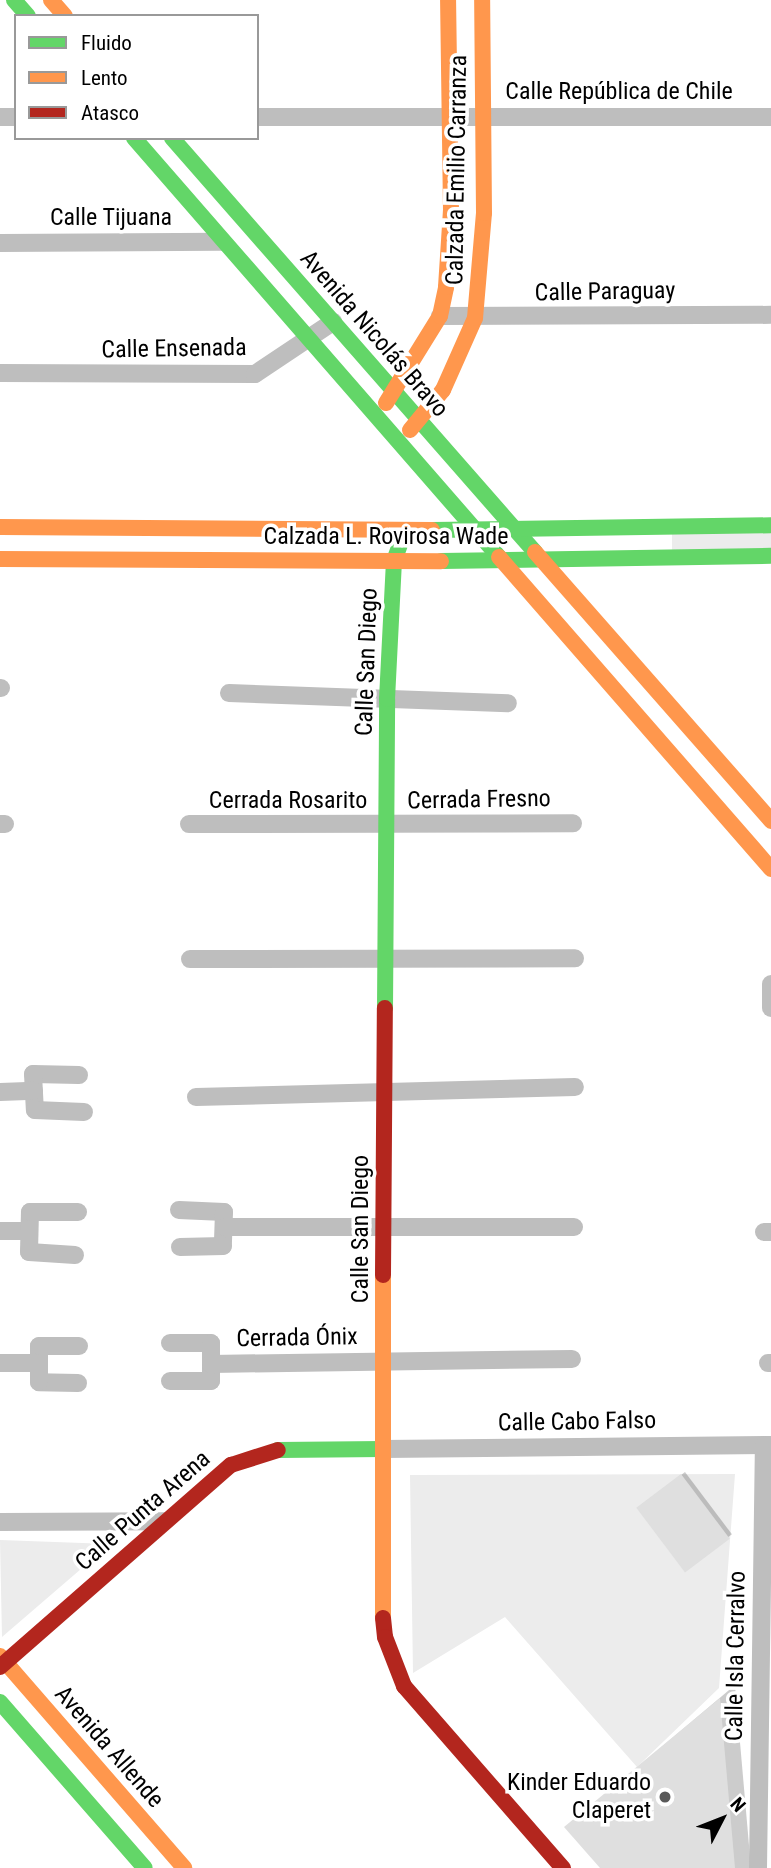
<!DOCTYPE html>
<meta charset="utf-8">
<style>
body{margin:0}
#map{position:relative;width:771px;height:1868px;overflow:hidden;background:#fff;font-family:"Roboto Condensed",sans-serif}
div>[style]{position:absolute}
.green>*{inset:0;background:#ececec;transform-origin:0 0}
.shadow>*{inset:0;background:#0003;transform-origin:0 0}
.building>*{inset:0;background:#dfdfdf;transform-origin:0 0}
.street>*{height:18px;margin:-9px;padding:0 9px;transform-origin:9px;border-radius:9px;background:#bebebe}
.fast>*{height:16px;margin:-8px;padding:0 8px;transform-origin:8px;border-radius:8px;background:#63d668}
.slow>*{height:16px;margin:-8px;padding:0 8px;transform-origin:8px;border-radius:8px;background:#ff974d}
.jam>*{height:16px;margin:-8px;padding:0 8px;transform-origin:8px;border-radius:8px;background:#b3261e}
.dots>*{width:19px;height:19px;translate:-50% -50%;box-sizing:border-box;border:4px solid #fff;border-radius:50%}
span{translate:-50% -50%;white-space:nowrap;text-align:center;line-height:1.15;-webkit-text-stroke:7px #fff;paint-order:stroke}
.street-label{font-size:24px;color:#000}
.poi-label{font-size:24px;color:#000}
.right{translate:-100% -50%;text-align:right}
.legend{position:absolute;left:14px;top:14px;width:245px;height:126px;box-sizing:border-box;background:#fff;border:2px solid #999;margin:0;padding:9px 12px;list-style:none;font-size:21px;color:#000}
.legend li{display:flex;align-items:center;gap:14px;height:35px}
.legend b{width:35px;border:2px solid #999}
.north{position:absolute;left:687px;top:1784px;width:70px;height:70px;-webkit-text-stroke:5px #fff;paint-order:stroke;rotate:48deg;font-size:19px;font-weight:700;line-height:28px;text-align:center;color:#000}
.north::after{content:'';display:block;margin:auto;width:24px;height:32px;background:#000;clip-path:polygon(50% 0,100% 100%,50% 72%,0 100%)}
</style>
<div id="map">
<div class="green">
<i style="left:771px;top:526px;width:29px;height:99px;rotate:90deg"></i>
<i style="clip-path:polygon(735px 1474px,719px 1688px,637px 1767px,505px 1617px,413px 1673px,410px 1475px)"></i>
<i style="clip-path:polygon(0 1540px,110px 1544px,2px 1637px)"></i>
</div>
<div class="shadow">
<i style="left:685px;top:1472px;width:78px;height:54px;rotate:53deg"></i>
<i style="clip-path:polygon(735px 1685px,751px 1868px,602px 1868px,567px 1827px)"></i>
</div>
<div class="building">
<i style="left:681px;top:1474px;width:81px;height:56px;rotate:53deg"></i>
<i style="clip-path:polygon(720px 1698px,735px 1868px,600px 1868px,564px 1827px)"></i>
</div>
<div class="street">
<i style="left:0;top:117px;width:16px"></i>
<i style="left:257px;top:117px;width:514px"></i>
<i style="left:0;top:243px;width:222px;rotate:-0.3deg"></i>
<i style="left:440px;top:316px;width:331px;rotate:-0.2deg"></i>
<i style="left:0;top:373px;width:255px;rotate:0.2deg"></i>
<i style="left:255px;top:374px;width:94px;rotate:-33.7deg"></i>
<i style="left:0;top:688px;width:1px"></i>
<i style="left:229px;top:693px;width:279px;rotate:2.1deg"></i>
<i style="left:0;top:824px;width:5px"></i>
<i style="left:189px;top:824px;width:384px;rotate:-0.1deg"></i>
<i style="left:190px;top:959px;width:385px;rotate:-0.1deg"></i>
<i style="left:771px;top:984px;width:24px;rotate:90deg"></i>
<i style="left:79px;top:1075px;width:46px;rotate:-178.8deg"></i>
<i style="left:33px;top:1074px;width:36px;rotate:87deg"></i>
<i style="left:35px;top:1110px;width:49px;rotate:2.3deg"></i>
<i style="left:0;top:1092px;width:34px;rotate:-2deg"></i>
<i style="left:196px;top:1097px;width:379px;rotate:-1.5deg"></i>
<i style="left:179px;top:1210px;width:45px;rotate:2.5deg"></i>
<i style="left:224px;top:1212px;width:34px;rotate:92deg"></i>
<i style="left:223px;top:1246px;width:43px;rotate:178.7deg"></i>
<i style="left:224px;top:1227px;width:350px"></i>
<i style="left:0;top:1231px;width:29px"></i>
<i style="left:764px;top:1232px;width:7px"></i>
<i style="left:75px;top:1255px;width:46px;rotate:-176.3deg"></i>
<i style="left:29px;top:1252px;width:40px;rotate:-88.6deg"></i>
<i style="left:30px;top:1212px;width:48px"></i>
<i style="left:170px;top:1343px;width:41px"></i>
<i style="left:211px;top:1343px;width:38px;rotate:90deg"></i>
<i style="left:211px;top:1381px;width:41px;rotate:180deg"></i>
<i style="left:0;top:1363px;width:39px"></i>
<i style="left:768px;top:1363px;width:3px"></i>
<i style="left:211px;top:1364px;width:361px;rotate:-0.8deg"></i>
<i style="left:78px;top:1383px;width:39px;rotate:-179deg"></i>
<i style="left:39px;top:1382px;width:36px;rotate:-90deg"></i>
<i style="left:39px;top:1346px;width:40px"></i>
<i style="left:383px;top:1449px;width:388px;rotate:-0.6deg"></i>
<i style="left:0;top:1522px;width:164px;rotate:-0.3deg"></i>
<i style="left:758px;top:1868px;width:423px;rotate:-89.2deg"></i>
</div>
<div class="fast">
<i style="left:14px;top:0;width:21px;rotate:49deg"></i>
<i style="left:134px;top:138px;width:556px;rotate:48.94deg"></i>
<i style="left:172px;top:138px;width:551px;rotate:48.76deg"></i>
<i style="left:432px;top:530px;width:339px;rotate:-0.8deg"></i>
<i style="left:441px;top:561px;width:330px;rotate:-0.9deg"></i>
<i style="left:385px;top:1008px;width:309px;rotate:-89.6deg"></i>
<i style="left:387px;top:699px;width:138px;rotate:-87.1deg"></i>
<i style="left:394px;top:561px;width:33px;rotate:-70deg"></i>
<i style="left:278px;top:1450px;width:105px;rotate:-0.5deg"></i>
<i style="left:0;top:1702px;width:220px;rotate:48.9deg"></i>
</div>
<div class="slow">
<i style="left:51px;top:0;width:21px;rotate:49deg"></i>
<i style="left:386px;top:403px;width:102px;rotate:-58.2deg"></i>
<i style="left:440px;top:316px;width:30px;rotate:-78deg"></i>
<i style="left:446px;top:287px;width:77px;rotate:-86.3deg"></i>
<i style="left:451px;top:210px;width:210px;rotate:-90.8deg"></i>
<i style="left:410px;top:430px;width:52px;rotate:-50.5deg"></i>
<i style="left:443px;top:390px;width:79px;rotate:-66deg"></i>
<i style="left:475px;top:318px;width:105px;rotate:-85.1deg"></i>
<i style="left:484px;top:213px;width:213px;rotate:-90.5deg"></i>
<i style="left:0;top:527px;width:432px;rotate:0.4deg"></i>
<i style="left:535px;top:552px;width:358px;rotate:48.7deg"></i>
<i style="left:499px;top:557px;width:414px;rotate:48.9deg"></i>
<i style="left:0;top:559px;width:441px;rotate:0.3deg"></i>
<i style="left:383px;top:1618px;width:343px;rotate:-90deg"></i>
<i style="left:0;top:1656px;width:281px;rotate:49deg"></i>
</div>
<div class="jam">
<i style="left:383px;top:1275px;width:267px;rotate:-89.6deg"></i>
<i style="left:383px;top:1618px;width:19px;rotate:84deg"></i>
<i style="left:385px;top:1637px;width:53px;rotate:68.8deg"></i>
<i style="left:404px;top:1686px;width:242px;rotate:48.9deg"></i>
<i style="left:0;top:1667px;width:307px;rotate:-41.2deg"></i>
<i style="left:231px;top:1465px;width:49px;rotate:-17.7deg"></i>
</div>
<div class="dots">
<i style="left:665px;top:1797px;background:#595959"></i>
</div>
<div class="street-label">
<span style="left:619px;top:92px">Calle República de Chile</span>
<span style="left:457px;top:170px;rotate:-89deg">Calzada Emilio Carranza</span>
<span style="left:111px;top:218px">Calle Tijuana</span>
<span style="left:605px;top:292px;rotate:-1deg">Calle Paraguay</span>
<span style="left:374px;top:334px;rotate:49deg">Avenida Nicolás Bravo</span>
<span style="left:174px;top:349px;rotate:-1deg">Calle Ensenada</span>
<span style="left:386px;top:537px">Calzada L. Rovirosa Wade</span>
<span style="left:367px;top:662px;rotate:-88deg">Calle San Diego</span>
<span style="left:479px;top:800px;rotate:-1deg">Cerrada Fresno</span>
<span style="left:288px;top:801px">Cerrada Rosarito</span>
<span style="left:361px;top:1229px;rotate:-90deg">Calle San Diego</span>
<span style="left:297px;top:1338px;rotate:-1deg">Cerrada Ónix</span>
<span style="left:577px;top:1422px;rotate:-1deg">Calle Cabo Falso</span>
<span style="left:143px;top:1511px;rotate:-41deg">Calle Punta Arena</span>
<span style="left:736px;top:1656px;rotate:-89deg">Calle Isla Cerralvo</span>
<span style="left:109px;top:1747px;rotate:49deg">Avenida Allende</span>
</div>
<div class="poi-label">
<span class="right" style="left:651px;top:1797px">Kinder Eduardo<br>Claperet</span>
</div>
<ul class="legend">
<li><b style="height:9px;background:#63d668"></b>Fluido</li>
<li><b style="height:9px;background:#ff974d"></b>Lento</li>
<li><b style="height:9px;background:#b3261e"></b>Atasco</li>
</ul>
<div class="north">N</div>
</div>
